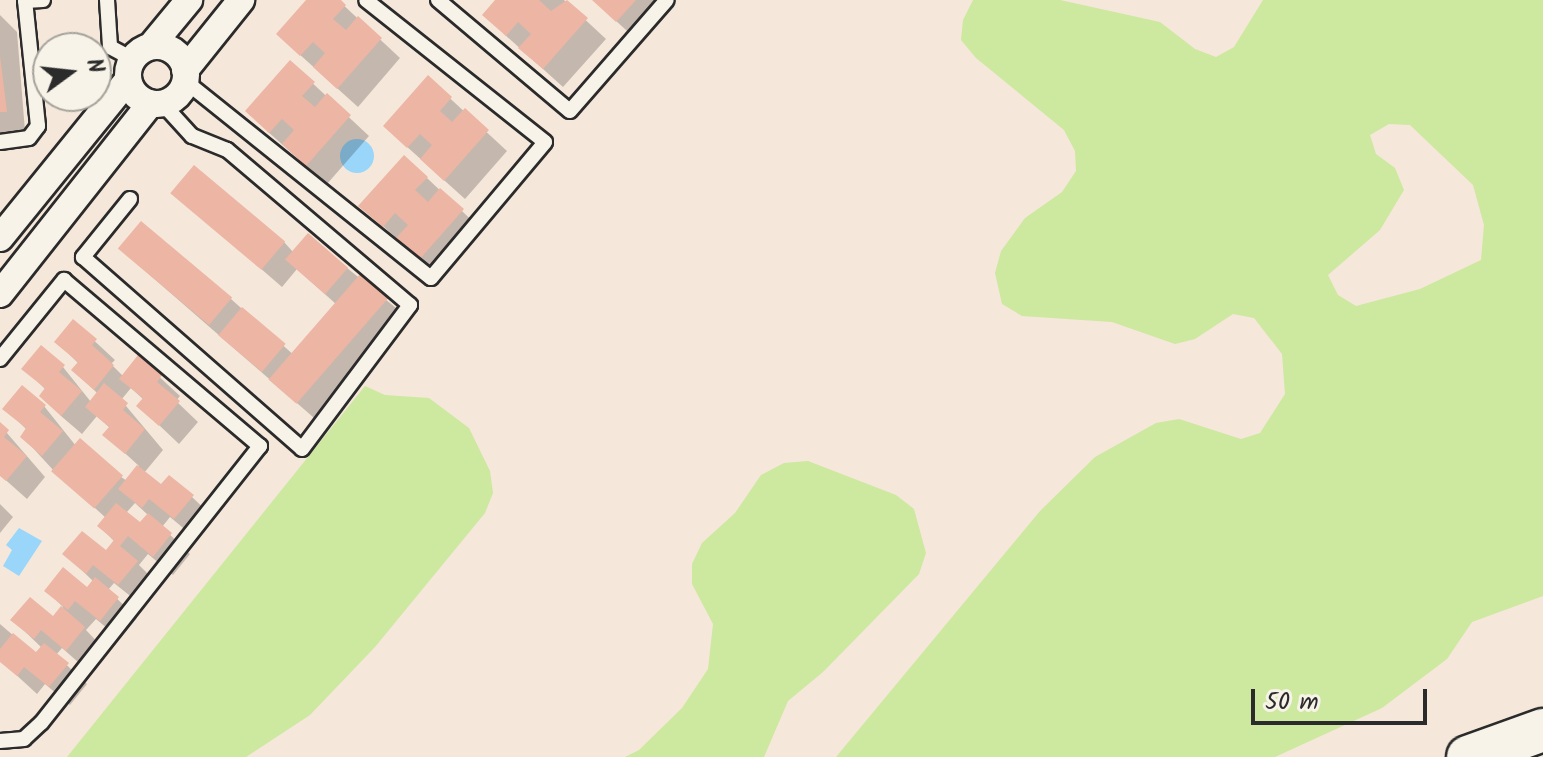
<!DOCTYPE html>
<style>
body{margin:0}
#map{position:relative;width:1543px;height:757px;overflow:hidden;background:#f5e7da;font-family:Kalam,sans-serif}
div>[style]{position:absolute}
.green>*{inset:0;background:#cde89f}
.water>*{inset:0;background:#99d6fa}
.round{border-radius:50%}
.shadow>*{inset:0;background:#0003}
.building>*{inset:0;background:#edb5a3;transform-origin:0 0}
.roads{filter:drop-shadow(2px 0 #2b2b2b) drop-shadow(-2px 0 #2b2b2b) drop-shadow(0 2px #2b2b2b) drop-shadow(0 -2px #2b2b2b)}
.lane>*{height:14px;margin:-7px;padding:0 7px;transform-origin:7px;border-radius:7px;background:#f7f3e8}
.street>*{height:26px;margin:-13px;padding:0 13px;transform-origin:13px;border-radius:13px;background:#f7f3e8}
.street>.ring{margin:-13px;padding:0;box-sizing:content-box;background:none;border:26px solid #f7f3e8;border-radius:50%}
.primary>*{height:42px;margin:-21px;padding:0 21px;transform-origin:21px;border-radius:21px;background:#f7f3e8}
span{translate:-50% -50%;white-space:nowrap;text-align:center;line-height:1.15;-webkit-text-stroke:6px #f7f3e8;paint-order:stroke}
.north{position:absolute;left:32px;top:32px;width:80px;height:80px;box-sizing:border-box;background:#f7f3e8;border:2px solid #a5a39c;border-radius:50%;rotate:75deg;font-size:22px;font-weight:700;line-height:32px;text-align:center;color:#2b2b2b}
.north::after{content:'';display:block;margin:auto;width:28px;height:36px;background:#2b2b2b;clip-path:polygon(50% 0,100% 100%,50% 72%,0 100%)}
.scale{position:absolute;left:1251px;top:689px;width:176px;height:36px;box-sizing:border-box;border:4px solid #2b2b2b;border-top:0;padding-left:10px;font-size:24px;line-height:28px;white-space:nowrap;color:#2b2b2b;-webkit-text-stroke:6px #f7f3e8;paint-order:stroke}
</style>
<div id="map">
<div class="green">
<i style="clip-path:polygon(evenodd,1060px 0,1160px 22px,1195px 49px,1216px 57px,1234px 47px,1263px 0,1543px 0,1543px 596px,1472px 622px,1447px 659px,1382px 708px,1275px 757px,836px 757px,1040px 511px,1095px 457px,1156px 423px,1179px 419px,1241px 439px,1260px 433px,1285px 394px,1282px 354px,1254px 318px,1233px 314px,1195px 339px,1175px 344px,1112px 322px,1022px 316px,1002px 304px,995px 273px,1001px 251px,1025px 218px,1062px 192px,1076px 171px,1075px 151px,1064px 130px,976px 58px,961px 40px,963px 20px,973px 0,1060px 0,1389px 124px,1410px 125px,1473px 185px,1484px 225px,1481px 260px,1420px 289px,1356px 306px,1338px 295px,1328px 275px,1380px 230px,1404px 190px,1395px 168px,1376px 154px,1370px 135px,1389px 124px)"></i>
<i style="clip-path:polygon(365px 386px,385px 395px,429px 398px,469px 428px,490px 471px,493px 493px,485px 513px,375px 647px,310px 715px,246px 757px,67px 757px)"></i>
<i style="clip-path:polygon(808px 461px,896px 495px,914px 509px,926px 553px,919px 574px,823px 672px,788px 701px,764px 757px,625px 757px,639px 750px,682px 708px,708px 669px,713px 624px,692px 584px,692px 564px,702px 543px,735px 513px,761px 475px,784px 463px)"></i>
</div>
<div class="water">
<i class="round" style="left:340px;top:139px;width:34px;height:34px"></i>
<i style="clip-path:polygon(19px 528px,42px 541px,19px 576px,3px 566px,12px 550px,6px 545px)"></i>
</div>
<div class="shadow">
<i style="clip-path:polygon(309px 0,338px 0,400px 58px,358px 107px,298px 53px)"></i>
<i style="clip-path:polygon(497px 0,564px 0,606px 39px,563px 87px,504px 34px)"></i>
<i style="clip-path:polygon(593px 0,672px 0,637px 40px)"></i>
<i style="clip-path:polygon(0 15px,17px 32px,25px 131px,16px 132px,16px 140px,0 142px)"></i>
<i style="clip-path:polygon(291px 63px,369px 136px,327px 184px,267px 131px)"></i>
<i style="clip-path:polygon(428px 78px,507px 151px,465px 199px,405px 145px)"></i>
<i style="clip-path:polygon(427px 178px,482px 230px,440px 278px,361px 206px)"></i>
<i style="clip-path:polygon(173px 193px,284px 242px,294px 253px,308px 236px,407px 317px,321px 424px,120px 249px,231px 299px,296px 357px,337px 305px,297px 269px,282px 287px)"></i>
<i style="clip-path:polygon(evenodd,74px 322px,115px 360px,111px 364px,123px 376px,139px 358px,180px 396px,176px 401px,198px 422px,179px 444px,139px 406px,144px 400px,131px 388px,121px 400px,163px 450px,144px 473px,161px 487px,192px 497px,212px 516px,194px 537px,170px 517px,162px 527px,190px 554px,173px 575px,148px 554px,139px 565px,156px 582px,139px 603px,114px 583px,108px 590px,137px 618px,120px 639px,96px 619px,86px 630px,103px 648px,86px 669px,62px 648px,56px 655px,87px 684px,70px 705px,45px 684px,37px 694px,0 660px,0 624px,36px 655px,42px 648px,13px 620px,54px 619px,63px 607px,47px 591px,87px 589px,94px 582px,65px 554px,106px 553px,115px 542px,99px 526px,106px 518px,54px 471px,22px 436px,27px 430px,5px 408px,44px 406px,76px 446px,127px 481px,139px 466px,105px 435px,110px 428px,97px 416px,82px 434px,61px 416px,46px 390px,24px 368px,63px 367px,91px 402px,98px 394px,74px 370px,79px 364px,57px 342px,74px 322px,135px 503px,148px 515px,140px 525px,126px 513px,135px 503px)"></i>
<i style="clip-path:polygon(0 425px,45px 477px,27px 499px,0 475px)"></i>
<i style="clip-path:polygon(0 504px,13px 517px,0 533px)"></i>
</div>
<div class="building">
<i style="clip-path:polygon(306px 0,341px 0,346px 5px,333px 19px,346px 30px,358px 16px,382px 38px,337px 89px,313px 67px,325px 53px,313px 42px,300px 56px,276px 34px)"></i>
<i style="clip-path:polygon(495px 0,539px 0,551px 11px,567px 0,588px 18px,543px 69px,518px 48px,531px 34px,518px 22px,506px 36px,482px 15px)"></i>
<i style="clip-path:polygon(592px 0,636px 0,616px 22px)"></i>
<i style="clip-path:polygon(0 56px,7px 112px,0 112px)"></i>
<i style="clip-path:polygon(290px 60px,315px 82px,302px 96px,315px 107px,327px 93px,351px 115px,306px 166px,282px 144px,294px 130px,282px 119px,269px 133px,245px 111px)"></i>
<i style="clip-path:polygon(428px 75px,452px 97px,440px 111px,452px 122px,465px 108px,489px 130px,444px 181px,420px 159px,432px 145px,420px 134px,407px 148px,383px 126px)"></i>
<i style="clip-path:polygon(404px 155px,428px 177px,415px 190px,428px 202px,440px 188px,464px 209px,419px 260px,395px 239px,408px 225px,395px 213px,383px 227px,358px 206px)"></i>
<i style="left:194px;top:165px;width:119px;height:37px;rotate:40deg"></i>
<i style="left:141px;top:221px;width:119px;height:36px;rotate:40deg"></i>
<i style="left:308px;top:233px;width:53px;height:35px;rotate:41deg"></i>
<i style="left:361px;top:273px;width:37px;height:141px;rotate:41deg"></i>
<i style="left:242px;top:307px;width:57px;height:37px;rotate:40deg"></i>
<i style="clip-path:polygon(73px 319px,97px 339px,92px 345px,114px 365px,94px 390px,71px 370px,78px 362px,54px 342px)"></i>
<i style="clip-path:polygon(41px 345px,65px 365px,59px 372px,82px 391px,61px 416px,39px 396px,45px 388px,21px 369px)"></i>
<i style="clip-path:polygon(138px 355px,162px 375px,157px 382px,180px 401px,159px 426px,136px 406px,143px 398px,119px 379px)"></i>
<i style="clip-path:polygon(104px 383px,128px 403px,123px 410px,145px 429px,125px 454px,102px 435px,109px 427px,85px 407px)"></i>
<i style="clip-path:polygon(22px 385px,46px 405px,40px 412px,63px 431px,42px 456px,20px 437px,26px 428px,2px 409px)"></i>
<i style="clip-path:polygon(0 422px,9px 430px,4px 437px,27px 456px,6px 481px,0 476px)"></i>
<i style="left:80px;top:438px;width:57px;height:44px;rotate:41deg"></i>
<i style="clip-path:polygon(137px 465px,161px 484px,169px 475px,194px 495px,174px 519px,149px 499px,142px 508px,118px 489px)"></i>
<i style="clip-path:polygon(116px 503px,140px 522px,148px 513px,172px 533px,153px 557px,128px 536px,120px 546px,138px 561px,118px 585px,93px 565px,86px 574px,62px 554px,82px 531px,106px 550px,114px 540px,97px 526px)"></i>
<i style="clip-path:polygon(63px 567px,87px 587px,95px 577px,119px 597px,100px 621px,75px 601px,68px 610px,44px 591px)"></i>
<i style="clip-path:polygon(30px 597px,53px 616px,61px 606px,85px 627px,66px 651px,41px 630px,34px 639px,10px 620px)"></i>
<i style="clip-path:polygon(13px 633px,36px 652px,44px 643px,69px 663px,49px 687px,24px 667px,17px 676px,0 662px,0 649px)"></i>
</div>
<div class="roads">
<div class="lane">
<i style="left:107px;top:0;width:47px;rotate:86.3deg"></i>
<i style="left:110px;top:47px;width:26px;rotate:28deg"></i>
<i style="left:438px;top:0;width:172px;rotate:40.1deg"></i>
<i style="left:570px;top:111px;width:147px;rotate:-48.9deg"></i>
<i style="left:185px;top:81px;width:315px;rotate:38.7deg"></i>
<i style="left:431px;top:278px;width:177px;rotate:-50deg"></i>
<i style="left:545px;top:142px;width:228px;rotate:-141.6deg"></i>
<i style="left:0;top:142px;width:29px;rotate:-8deg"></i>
<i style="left:29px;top:138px;width:15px;rotate:-53deg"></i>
<i style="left:38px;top:126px;width:126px;rotate:-95.9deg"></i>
<i style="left:25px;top:1px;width:18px;rotate:-3deg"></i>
<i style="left:130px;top:199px;width:75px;rotate:129deg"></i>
<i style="left:83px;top:257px;width:291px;rotate:41.2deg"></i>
<i style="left:302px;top:449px;width:180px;rotate:-53.1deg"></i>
<i style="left:410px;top:305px;width:240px;rotate:-139.7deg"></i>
<i style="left:227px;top:150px;width:38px;rotate:-158deg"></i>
<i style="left:192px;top:136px;width:45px;rotate:-132.3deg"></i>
<i style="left:0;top:359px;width:102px;rotate:-51deg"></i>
<i style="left:64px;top:280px;width:257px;rotate:40.3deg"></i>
<i style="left:260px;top:446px;width:353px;rotate:128.3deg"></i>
<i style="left:41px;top:723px;width:23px;rotate:137deg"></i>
<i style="left:24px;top:739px;width:24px;rotate:175deg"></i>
</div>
<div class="street">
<i style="left:151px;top:46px;width:60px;rotate:-50.4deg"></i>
<i class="ring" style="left:128px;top:46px;width:32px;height:32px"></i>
<i style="left:185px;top:70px;width:90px;rotate:-51.3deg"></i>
<i style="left:0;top:238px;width:203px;rotate:-51deg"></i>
<i style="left:0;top:294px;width:243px;rotate:-51.7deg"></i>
</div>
<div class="primary">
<i style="left:1468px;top:757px;width:80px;rotate:-19.8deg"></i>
</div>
</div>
<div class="north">N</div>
<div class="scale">50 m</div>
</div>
